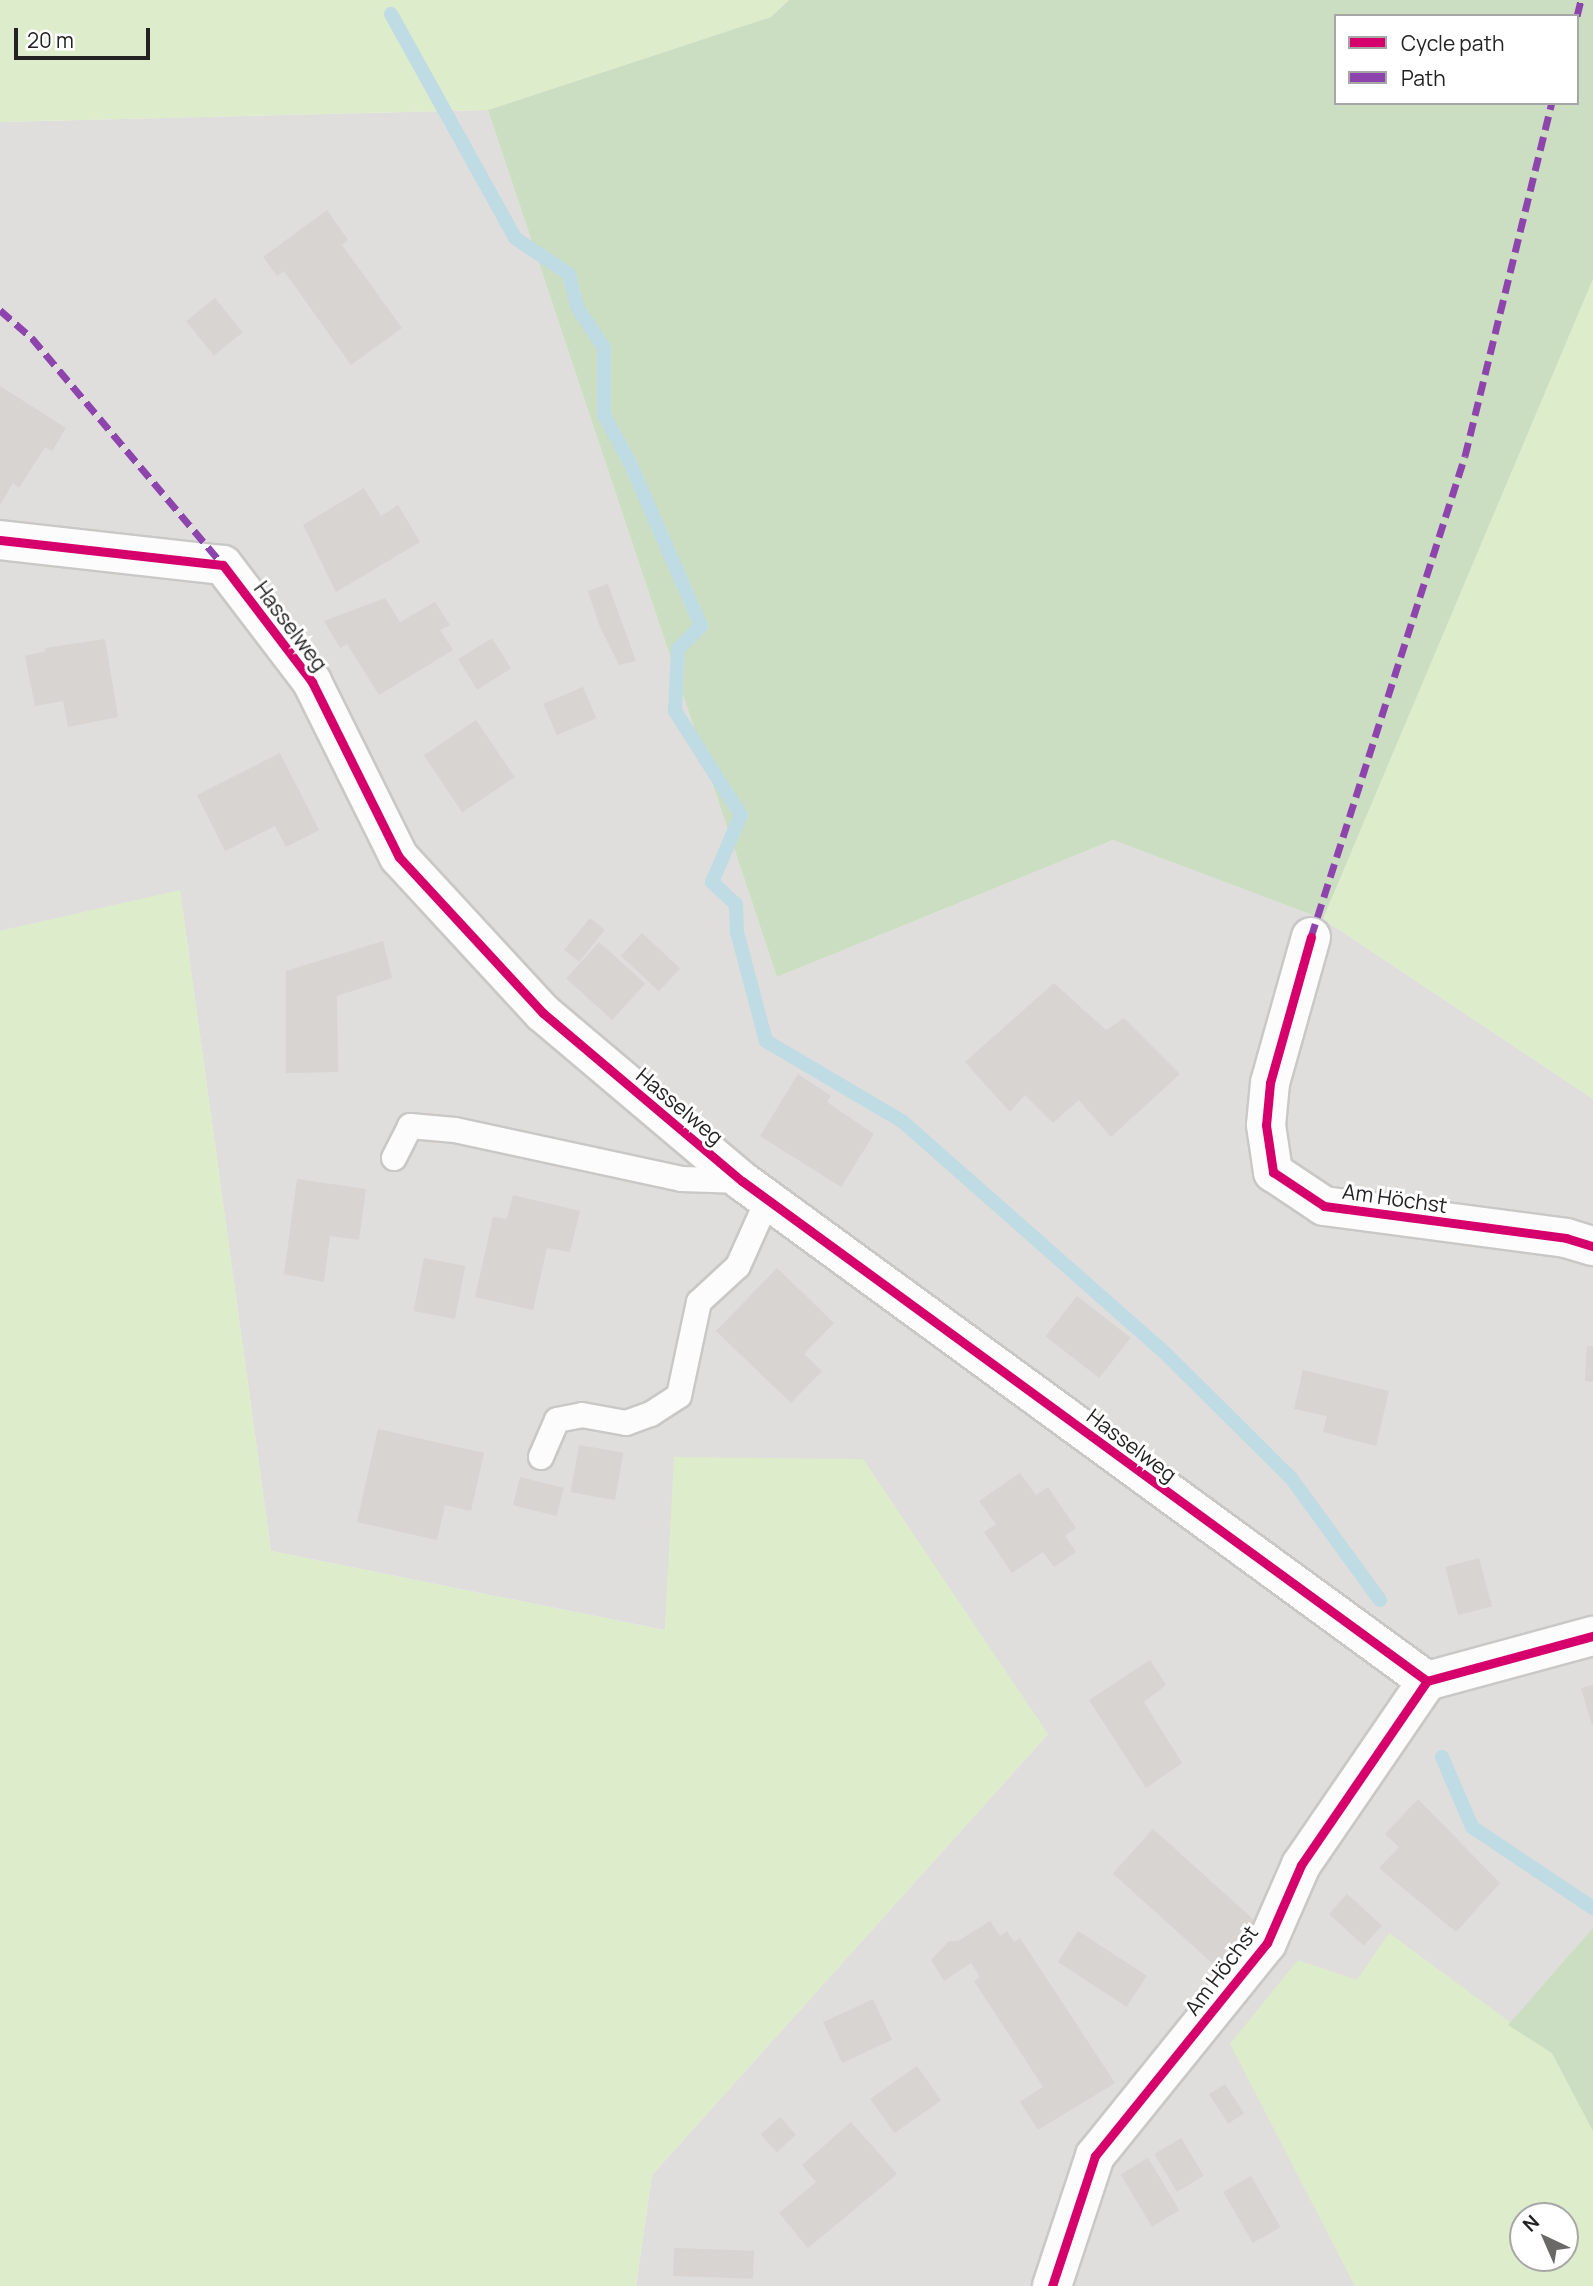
<!DOCTYPE html>
<meta charset="utf-8">
<style>
body{margin:0}
#map{position:relative;width:1593px;height:2286px;overflow:hidden;background:#f0eeeb;font-family:Manrope,sans-serif}
div>[style]{position:absolute}
.residential>*{inset:0;background:#dfdedc}
.grass>*{inset:0;background:#ddeccb}
.forest>*{inset:0;background:#cbdec1}
.stream>*{height:14px;margin:-7px;padding:0 7px;transform-origin:7px;border-radius:7px;background:#bfdbe3}
.building>*{inset:0;background:#d7d4d2;transform-origin:0 0}
.roads{filter:drop-shadow(2px 0 #c9c8c7) drop-shadow(-2px 0 #c9c8c7) drop-shadow(0 2px #c9c8c7) drop-shadow(0 -2px #c9c8c7)}
.service>*{height:24px;margin:-12px;padding:0 12px;transform-origin:12px;border-radius:12px;background:#fdfcfc}
.minor>*{height:38px;margin:-19px;padding:0 19px;transform-origin:19px;border-radius:19px;background:#fdfcfc}
.quiet>*{height:7px;margin-top:-3.5px;transform-origin:0;background:repeating-linear-gradient(90deg,#8e44ad 0 14px,transparent 0 21px)}
.cycleway>*{height:9px;margin:-4.5px;padding:0 4.5px;transform-origin:4.5px;border-radius:4.5px;background:#d6006c}
span{translate:-50% -50%;white-space:nowrap;text-align:center;line-height:1.15;-webkit-text-stroke:6px #fff;paint-order:stroke}
.street-label{font-size:21px;color:#222}
.legend{position:absolute;left:1334px;top:14px;width:245px;height:91px;box-sizing:border-box;background:#fff;border:2px solid #a7a7a7;margin:0;padding:9px 12px;list-style:none;font-size:21px;color:#222}
.legend li{display:flex;align-items:center;gap:14px;height:35px}
.legend b{width:35px;border:2px solid #a7a7a7}
.north{position:absolute;left:1509px;top:2202px;width:70px;height:70px;box-sizing:border-box;background:#fff;border:2px solid #a7a7a7;border-radius:50%;rotate:316deg;font-size:19px;font-weight:700;line-height:28px;text-align:center;color:#222}
.north::after{content:'';display:block;margin:auto;width:24px;height:32px;background:#6a6968;clip-path:polygon(50% 0,100% 100%,50% 72%,0 100%)}
.scale{position:absolute;left:14px;top:28px;width:136px;height:32px;box-sizing:border-box;border:4px solid #222;border-top:0;padding-left:9px;font-size:21px;line-height:24px;white-space:nowrap;color:#222;-webkit-text-stroke:5px #fff;paint-order:stroke}
</style>
<div id="map">
<div class="residential">
<i style="clip-path:polygon(evenodd,488px 110px,777px 977px,1113px 840px,1323px 919px,1593px 1099px,1593px 2286px,636px 2286px,652px 2175px,1048px 1734px,675px 1457px,665px 1630px,271px 1551px,180px 891px,0 931px,0 122px,488px 110px,1523px 2216px,1565px 2216px,1565px 2258px,1523px 2258px,1523px 2216px)"></i>
</div>
<div class="grass">
<i style="clip-path:polygon(0 0,789px 0,771px 17px,488px 110px,0 122px)"></i>
<i style="clip-path:polygon(1593px 279px,1593px 1099px,1323px 919px)"></i>
<i style="clip-path:polygon(180px 890px,271px 1551px,665px 1630px,674px 1457px,863px 1459px,1048px 1734px,652px 2175px,636px 2286px,0 2286px,0 931px)"></i>
<i style="clip-path:polygon(evenodd,1389px 1933px,1552px 2053px,1593px 2131px,1593px 2286px,1355px 2286px,1230px 2044px,1298px 1960px,1357px 1980px,1389px 1933px,1523px 2216px,1565px 2216px,1565px 2258px,1523px 2258px,1523px 2216px)"></i>
</div>
<div class="forest">
<i style="clip-path:polygon(evenodd,789px 0,1593px 0,1593px 279px,1323px 919px,1113px 840px,777px 977px,488px 110px,771px 17px,789px 0,1336px 16px,1577px 16px,1577px 103px,1336px 103px,1336px 16px)"></i>
<i style="clip-path:polygon(1593px 1928px,1593px 2131px,1552px 2053px,1508px 2025px)"></i>
</div>
<div class="stream">
<i style="left:391px;top:14px;width:256px;rotate:61deg"></i>
<i style="left:515px;top:238px;width:65px;rotate:33.7deg"></i>
<i style="left:569px;top:274px;width:34px;rotate:76deg"></i>
<i style="left:577px;top:307px;width:49px;rotate:56.6deg"></i>
<i style="left:604px;top:348px;width:67px;rotate:90deg"></i>
<i style="left:604px;top:415px;width:57px;rotate:61.6deg"></i>
<i style="left:631px;top:465px;width:176px;rotate:66.5deg"></i>
<i style="left:701px;top:626px;width:33px;rotate:135deg"></i>
<i style="left:678px;top:649px;width:62px;rotate:92.8deg"></i>
<i style="left:675px;top:711px;width:123px;rotate:57.6deg"></i>
<i style="left:741px;top:815px;width:73px;rotate:113.4deg"></i>
<i style="left:712px;top:882px;width:33px;rotate:43deg"></i>
<i style="left:736px;top:904px;width:28px;rotate:88deg"></i>
<i style="left:737px;top:932px;width:113px;rotate:75.1deg"></i>
<i style="left:766px;top:1041px;width:158px;rotate:30.5deg"></i>
<i style="left:902px;top:1121px;width:345px;rotate:41.4deg"></i>
<i style="left:1161px;top:1349px;width:183px;rotate:44.8deg"></i>
<i style="left:1291px;top:1478px;width:151px;rotate:53.9deg"></i>
<i style="left:1442px;top:1757px;width:76px;rotate:66.8deg"></i>
<i style="left:1472px;top:1827px;width:146px;rotate:33.8deg"></i>
</div>
<div class="building">
<i style="clip-path:polygon(327px 210px,348px 240px,342px 245px,402px 328px,351px 365px,284px 271px,277px 276px,263px 257px)"></i>
<i style="left:215px;top:298px;width:44px;height:37px;rotate:51deg"></i>
<i style="clip-path:polygon(0 386px,66px 428px,52px 451px,45px 447px,19px 488px,13px 483px,0 505px)"></i>
<i style="clip-path:polygon(364px 488px,381px 516px,398px 505px,420px 542px,336px 592px,303px 525px)"></i>
<i style="clip-path:polygon(608px 584px,621px 620px,636px 661px,619px 665px,600px 627px,588px 591px)"></i>
<i style="clip-path:polygon(385px 598px,400px 622px,435px 602px,450px 625px,440px 630px,453px 650px,379px 695px,347px 644px,340px 648px,324px 621px)"></i>
<i style="left:492px;top:638px;width:36px;height:40px;rotate:58deg"></i>
<i style="clip-path:polygon(105px 639px,118px 717px,68px 727px,63px 701px,35px 706px,25px 656px,46px 651px,45px 648px)"></i>
<i style="left:583px;top:687px;width:34px;height:43px;rotate:67deg"></i>
<i style="left:476px;top:720px;width:69px;height:63px;rotate:56deg"></i>
<i style="clip-path:polygon(280px 753px,319px 830px,286px 847px,275px 826px,225px 851px,197px 795px)"></i>
<i style="left:590px;top:918px;width:19px;height:41px;rotate:39deg"></i>
<i style="left:642px;top:933px;width:52px;height:31px;rotate:43deg"></i>
<i style="clip-path:polygon(383px 941px,392px 978px,337px 996px,338px 1072px,286px 1073px,286px 971px)"></i>
<i style="left:599px;top:942px;width:62px;height:49px;rotate:42deg"></i>
<i style="clip-path:polygon(1054px 983px,1106px 1030px,1124px 1018px,1180px 1074px,1111px 1137px,1079px 1100px,1053px 1123px,1025px 1095px,1010px 1112px,965px 1062px)"></i>
<i style="clip-path:polygon(798px 1074px,831px 1096px,827px 1102px,874px 1134px,841px 1187px,760px 1136px)"></i>
<i style="clip-path:polygon(297px 1179px,366px 1189px,359px 1240px,330px 1236px,324px 1282px,284px 1274px)"></i>
<i style="clip-path:polygon(513px 1195px,580px 1211px,570px 1252px,547px 1248px,533px 1310px,475px 1297px,493px 1217px,507px 1219px)"></i>
<i style="left:424px;top:1258px;width:42px;height:54px;rotate:11deg"></i>
<i style="clip-path:polygon(777px 1268px,834px 1323px,804px 1354px,822px 1371px,791px 1403px,716px 1331px)"></i>
<i style="left:1077px;top:1296px;width:68px;height:51px;rotate:38deg"></i>
<i style="clip-path:polygon(1587px 1346px,1593px 1346px,1593px 1382px,1585px 1381px)"></i>
<i style="clip-path:polygon(1303px 1370px,1389px 1391px,1376px 1446px,1323px 1432px,1327px 1416px,1294px 1409px)"></i>
<i style="clip-path:polygon(378px 1429px,484px 1453px,471px 1511px,445px 1505px,437px 1540px,357px 1522px)"></i>
<i style="left:579px;top:1445px;width:45px;height:48px;rotate:10deg"></i>
<i style="clip-path:polygon(1020px 1473px,1036px 1495px,1048px 1487px,1076px 1528px,1065px 1536px,1076px 1552px,1054px 1567px,1043px 1552px,1012px 1573px,984px 1532px,996px 1524px,979px 1501px)"></i>
<i style="left:520px;top:1477px;width:45px;height:29px;rotate:14deg"></i>
<i style="left:1479px;top:1558px;width:50px;height:35px;rotate:75deg"></i>
<i style="clip-path:polygon(1150px 1660px,1166px 1685px,1144px 1702px,1182px 1763px,1146px 1788px,1089px 1700px)"></i>
<i style="clip-path:polygon(1593px 1685px,1593px 1725px,1592px 1725px,1581px 1688px)"></i>
<i style="clip-path:polygon(1418px 1799px,1500px 1883px,1456px 1932px,1379px 1868px,1399px 1847px,1385px 1834px)"></i>
<i style="left:1153px;top:1829px;width:140px;height:60px;rotate:42deg"></i>
<i style="left:1347px;top:1894px;width:47px;height:27px;rotate:42deg"></i>
<i style="clip-path:polygon(990px 1921px,1000px 1936px,1007px 1931px,1014px 1942px,1020px 1938px,1115px 2083px,1038px 2130px,1020px 2102px,1043px 2087px,974px 1981px,980px 1977px,971px 1963px,944px 1981px,931px 1960px,949px 1941px,958px 1941px)"></i>
<i style="left:1078px;top:1931px;width:82px;height:37px;rotate:33deg"></i>
<i style="left:873px;top:1999px;width:45px;height:55px;rotate:65deg"></i>
<i style="left:917px;top:2066px;width:42px;height:57px;rotate:55deg"></i>
<i style="left:1225px;top:2084px;width:35px;height:19px;rotate:57deg"></i>
<i style="left:780px;top:2117px;width:24px;height:26px;rotate:48deg"></i>
<i style="clip-path:polygon(851px 2122px,897px 2174px,808px 2248px,779px 2213px,816px 2182px,802px 2165px)"></i>
<i style="left:1181px;top:2138px;width:44px;height:31px;rotate:59deg"></i>
<i style="left:1148px;top:2158px;width:61px;height:32px;rotate:59deg"></i>
<i style="left:1251px;top:2176px;width:59px;height:32px;rotate:60deg"></i>
<i style="left:674px;top:2248px;width:80px;height:28px;rotate:2deg"></i>
</div>
<div class="roads">
<div class="service">
<i style="left:394px;top:1158px;width:36px;rotate:-63deg"></i>
<i style="left:410px;top:1126px;width:45px;rotate:5.1deg"></i>
<i style="left:455px;top:1130px;width:232px;rotate:12.2deg"></i>
<i style="left:682px;top:1179px;width:60px;rotate:1.9deg"></i>
<i style="left:541px;top:1457px;width:40px;rotate:-66.6deg"></i>
<i style="left:557px;top:1420px;width:25px;rotate:-11deg"></i>
<i style="left:582px;top:1415px;width:45px;rotate:10.3deg"></i>
<i style="left:626px;top:1423px;width:27px;rotate:-20deg"></i>
<i style="left:651px;top:1414px;width:33px;rotate:-33deg"></i>
<i style="left:679px;top:1396px;width:96px;rotate:-78deg"></i>
<i style="left:699px;top:1302px;width:53px;rotate:-42.7deg"></i>
<i style="left:738px;top:1266px;width:73px;rotate:-65.9deg"></i>
</div>
<div class="minor">
<i style="left:0;top:540px;width:224px;rotate:6.4deg"></i>
<i style="left:223px;top:565px;width:147px;rotate:52.7deg"></i>
<i style="left:312px;top:682px;width:195px;rotate:63.6deg"></i>
<i style="left:399px;top:857px;width:212px;rotate:47.3deg"></i>
<i style="left:543px;top:1013px;width:260px;rotate:40.2deg"></i>
<i style="left:742px;top:1181px;width:848px;rotate:36.13deg"></i>
<i style="left:1311px;top:937px;width:152px;rotate:105.7deg"></i>
<i style="left:1270px;top:1083px;width:42px;rotate:95.4deg"></i>
<i style="left:1266px;top:1125px;width:48px;rotate:81.5deg"></i>
<i style="left:1273px;top:1172px;width:61px;rotate:33.7deg"></i>
<i style="left:1324px;top:1206px;width:244px;rotate:7.5deg"></i>
<i style="left:1566px;top:1238px;width:28px;rotate:17deg"></i>
<i style="left:1052px;top:2286px;width:137px;rotate:-71.7deg"></i>
<i style="left:1095px;top:2156px;width:274px;rotate:-51.1deg"></i>
<i style="left:1267px;top:1943px;width:85px;rotate:-66.4deg"></i>
<i style="left:1301px;top:1865px;width:223px;rotate:-55.6deg"></i>
<i style="left:1427px;top:1681px;width:172px;rotate:-15.2deg"></i>
</div>
</div>
<div class="quiet">
<i style="left:1577px;top:16px;width:16px;rotate:-76deg"></i>
<i style="left:0;top:310px;width:43px;rotate:41.2deg"></i>
<i style="left:32px;top:338px;width:297px;rotate:49.9deg"></i>
<i style="left:1311px;top:937px;width:505px;rotate:-72.25deg"></i>
<i style="left:1465px;top:456px;width:364px;rotate:-76.2deg"></i>
</div>
<div class="cycleway">
<i style="left:0;top:540px;width:224px;rotate:6.4deg"></i>
<i style="left:223px;top:565px;width:147px;rotate:52.7deg"></i>
<i style="left:312px;top:682px;width:195px;rotate:63.6deg"></i>
<i style="left:399px;top:857px;width:212px;rotate:47.3deg"></i>
<i style="left:543px;top:1013px;width:260px;rotate:40.2deg"></i>
<i style="left:742px;top:1181px;width:848px;rotate:36.13deg"></i>
<i style="left:1311px;top:937px;width:152px;rotate:105.7deg"></i>
<i style="left:1270px;top:1083px;width:42px;rotate:95.4deg"></i>
<i style="left:1266px;top:1125px;width:48px;rotate:81.5deg"></i>
<i style="left:1273px;top:1172px;width:61px;rotate:33.7deg"></i>
<i style="left:1324px;top:1206px;width:244px;rotate:7.5deg"></i>
<i style="left:1566px;top:1238px;width:28px;rotate:17deg"></i>
<i style="left:1052px;top:2286px;width:137px;rotate:-71.7deg"></i>
<i style="left:1095px;top:2156px;width:274px;rotate:-51.1deg"></i>
<i style="left:1267px;top:1943px;width:85px;rotate:-66.4deg"></i>
<i style="left:1301px;top:1865px;width:223px;rotate:-55.6deg"></i>
<i style="left:1427px;top:1681px;width:172px;rotate:-15.2deg"></i>
</div>
<div class="street-label">
<span style="left:291px;top:626px;rotate:53deg">Hasselweg</span>
<span style="left:680px;top:1106px;rotate:40deg">Hasselweg</span>
<span style="left:1395px;top:1198px;rotate:8deg">Am Höchst</span>
<span style="left:1132px;top:1445px;rotate:37deg">Hasselweg</span>
<span style="left:1221px;top:1970px;rotate:-53deg">Am Höchst</span>
</div>
<ul class="legend">
<li><b style="height:9px;background:#d6006c"></b>Cycle path</li>
<li><b style="height:9px;background:#8e44ad"></b>Path</li>
</ul>
<div class="north">N</div>
<div class="scale">20 m</div>
</div>
